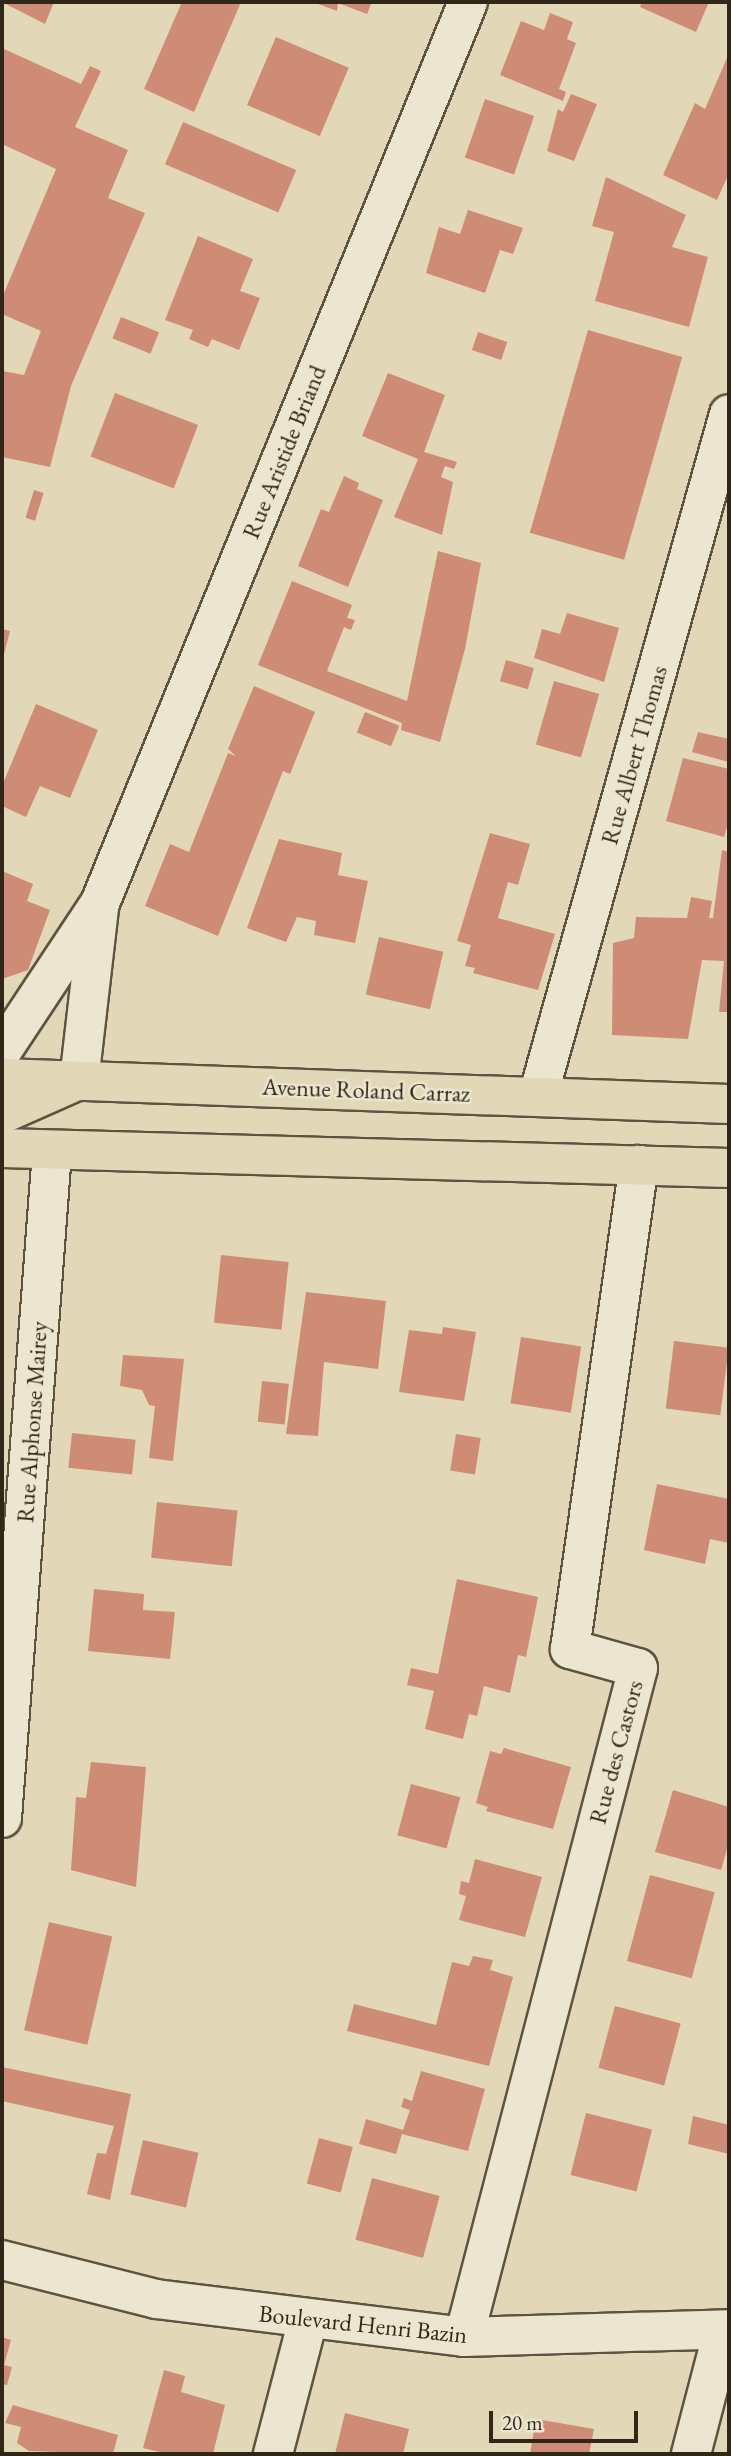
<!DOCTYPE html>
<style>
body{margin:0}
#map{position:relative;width:731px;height:2456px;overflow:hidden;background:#e2d7b7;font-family:"EB Garamond",serif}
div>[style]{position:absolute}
.building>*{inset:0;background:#ce8c77;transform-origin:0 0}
.roads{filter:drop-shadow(2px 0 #5d5340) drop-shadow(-2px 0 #5d5340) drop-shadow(0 2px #5d5340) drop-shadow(0 -2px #5d5340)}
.minor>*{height:38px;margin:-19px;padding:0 19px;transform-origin:19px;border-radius:19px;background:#ece5d0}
.primary>*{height:38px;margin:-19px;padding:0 19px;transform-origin:19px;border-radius:19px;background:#e2d7b7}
span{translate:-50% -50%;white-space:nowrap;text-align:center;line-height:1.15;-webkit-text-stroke:5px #ece5d0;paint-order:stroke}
.street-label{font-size:24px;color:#312719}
.frame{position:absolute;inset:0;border:4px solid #312719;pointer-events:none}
.scale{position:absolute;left:489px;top:2411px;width:149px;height:32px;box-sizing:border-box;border:4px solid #312719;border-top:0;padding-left:9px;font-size:21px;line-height:24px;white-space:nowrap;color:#312719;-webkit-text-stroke:5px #ece5d0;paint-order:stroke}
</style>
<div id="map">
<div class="building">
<i style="clip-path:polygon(2px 2px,54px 2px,45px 24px)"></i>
<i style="clip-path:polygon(182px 2px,241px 2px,194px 112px,144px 89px)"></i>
<i style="clip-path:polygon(313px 2px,372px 2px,367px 14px,338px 3px,337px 11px)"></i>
<i style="clip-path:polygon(642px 2px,709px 2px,696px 32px,640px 7px)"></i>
<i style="clip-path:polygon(550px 13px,573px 22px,567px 39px,576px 43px,559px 89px,566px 92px,563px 101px,500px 75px,521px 21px,544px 30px)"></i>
<i style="left:276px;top:37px;width:79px;height:74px;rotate:23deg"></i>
<i style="clip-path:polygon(2px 48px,81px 84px,90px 66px,101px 71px,75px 127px,128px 150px,108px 198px,145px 213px,71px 386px,50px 467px,2px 457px,2px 371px,24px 375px,41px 331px,2px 314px,2px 298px,56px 169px,2px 144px)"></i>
<i style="clip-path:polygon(729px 53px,729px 173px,717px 200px,663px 175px,695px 103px,705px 109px)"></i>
<i style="clip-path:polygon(571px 94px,597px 104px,574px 161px,547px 151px,558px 109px,563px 112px)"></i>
<i style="left:485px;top:99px;width:52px;height:62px;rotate:19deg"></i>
<i style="left:183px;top:122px;width:123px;height:46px;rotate:23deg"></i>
<i style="clip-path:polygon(606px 177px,686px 215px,672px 247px,708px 257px,689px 327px,595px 301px,614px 232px,592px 226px)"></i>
<i style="clip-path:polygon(468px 210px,523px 228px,513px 254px,500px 250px,485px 293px,426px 273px,439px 227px,460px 234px)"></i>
<i style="clip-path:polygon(198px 236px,253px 259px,240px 291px,260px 298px,239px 350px,212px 339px,208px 347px,189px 339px,193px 330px,165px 320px)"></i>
<i style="left:121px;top:317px;width:41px;height:23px;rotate:22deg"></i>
<i style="left:588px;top:330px;width:98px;height:211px;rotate:16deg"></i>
<i style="left:478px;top:332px;width:31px;height:19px;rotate:19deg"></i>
<i style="clip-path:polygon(388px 373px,445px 395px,424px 452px,457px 462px,454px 469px,445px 466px,441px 477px,453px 482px,442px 535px,394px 517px,418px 459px,362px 436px)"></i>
<i style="left:115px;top:393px;width:89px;height:68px;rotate:21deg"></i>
<i style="clip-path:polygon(344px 476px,359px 483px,357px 489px,383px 500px,348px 587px,298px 566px,321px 509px,329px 512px)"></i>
<i style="left:34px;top:490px;width:10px;height:29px;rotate:17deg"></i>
<i style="clip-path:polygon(438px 551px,481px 563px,465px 649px,440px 742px,401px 730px,402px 723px,258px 665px,292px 581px,352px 605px,347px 618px,355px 620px,351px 630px,344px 627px,327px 671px,407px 701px)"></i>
<i style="clip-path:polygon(567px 613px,619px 628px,604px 682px,534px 658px,542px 629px,560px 634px)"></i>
<i style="clip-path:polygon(2px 629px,10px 631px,3px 658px,2px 658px)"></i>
<i style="left:506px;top:660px;width:29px;height:22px;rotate:16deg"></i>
<i style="left:554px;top:681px;width:47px;height:66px;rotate:16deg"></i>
<i style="clip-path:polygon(254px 686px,315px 712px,290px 774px,283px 771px,218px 936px,145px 906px,170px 844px,189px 852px,228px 753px,236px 756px,228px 749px)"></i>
<i style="clip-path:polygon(36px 704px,98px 730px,70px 798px,40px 786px,26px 817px,2px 806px,2px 786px)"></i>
<i style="left:365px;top:712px;width:37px;height:22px;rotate:22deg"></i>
<i style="clip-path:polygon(698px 732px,729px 739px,729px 762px,692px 752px)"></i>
<i style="clip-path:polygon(683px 758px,729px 769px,729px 820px,724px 837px,666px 821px)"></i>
<i style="clip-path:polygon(490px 833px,530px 844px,518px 885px,508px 882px,498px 918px,555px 934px,538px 990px,473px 973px,475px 968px,465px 966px,471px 945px,457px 941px)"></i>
<i style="clip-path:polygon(279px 839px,342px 853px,338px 875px,368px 881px,355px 943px,314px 935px,316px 921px,297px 917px,286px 942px,247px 928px)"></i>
<i style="clip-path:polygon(722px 850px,729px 852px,729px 1012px,719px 1012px,724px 961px,702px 960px,688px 1039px,612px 1035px,613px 943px,634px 938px,636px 917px,687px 918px,691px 897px,712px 901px,709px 918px,713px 918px)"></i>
<i style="clip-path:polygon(2px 871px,33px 884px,27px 901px,50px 910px,28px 970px,2px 979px)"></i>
<i style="left:379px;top:937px;width:66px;height:59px;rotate:13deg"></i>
<i style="left:221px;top:1255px;width:68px;height:68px;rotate:6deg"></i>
<i style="clip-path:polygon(306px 1292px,386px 1301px,378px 1369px,324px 1362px,318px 1436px,286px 1434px)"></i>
<i style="clip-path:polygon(443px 1327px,476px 1332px,464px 1401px,399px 1392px,409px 1330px,442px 1334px)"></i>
<i style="left:521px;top:1337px;width:61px;height:67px;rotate:9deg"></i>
<i style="left:674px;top:1341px;width:55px;height:68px;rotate:7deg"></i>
<i style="clip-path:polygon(123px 1355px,184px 1359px,173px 1461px,149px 1458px,155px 1406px,149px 1405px,142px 1390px,120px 1386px)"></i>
<i style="left:262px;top:1381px;width:27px;height:41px;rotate:6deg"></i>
<i style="left:72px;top:1433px;width:64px;height:35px;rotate:6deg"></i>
<i style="left:456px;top:1434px;width:25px;height:37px;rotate:9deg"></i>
<i style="clip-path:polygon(657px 1484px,729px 1499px,729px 1543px,710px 1539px,705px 1564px,644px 1550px)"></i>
<i style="left:157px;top:1502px;width:81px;height:56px;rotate:6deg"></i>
<i style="clip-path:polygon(457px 1579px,538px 1597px,526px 1657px,518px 1655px,510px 1693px,484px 1686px,477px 1716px,469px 1714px,463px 1739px,425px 1729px,434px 1691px,407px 1685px,411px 1668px,438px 1674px)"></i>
<i style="clip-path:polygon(94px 1589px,144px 1594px,143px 1610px,175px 1612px,170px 1659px,88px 1651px)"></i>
<i style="clip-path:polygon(504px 1748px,571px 1767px,553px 1829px,486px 1811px,488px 1807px,476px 1803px,490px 1751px,501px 1754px)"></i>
<i style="clip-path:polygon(91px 1762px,146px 1767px,136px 1887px,71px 1870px,76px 1797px,86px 1798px)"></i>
<i style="left:411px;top:1784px;width:51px;height:53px;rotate:15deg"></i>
<i style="clip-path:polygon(673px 1790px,729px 1807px,729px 1842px,721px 1870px,655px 1852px)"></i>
<i style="clip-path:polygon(475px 1859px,542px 1877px,525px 1937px,459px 1920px,466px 1896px,459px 1894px,461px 1881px,469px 1883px)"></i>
<i style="left:650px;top:1875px;width:67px;height:89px;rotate:15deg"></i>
<i style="left:49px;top:1922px;width:65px;height:111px;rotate:13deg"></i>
<i style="clip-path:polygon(473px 1956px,493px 1960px,490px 1970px,513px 1977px,489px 2066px,347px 2031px,354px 2004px,436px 2025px,452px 1962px,469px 1966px)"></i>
<i style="left:615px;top:2006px;width:68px;height:64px;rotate:15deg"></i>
<i style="clip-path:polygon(2px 2067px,131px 2094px,110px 2200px,87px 2194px,97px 2153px,106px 2154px,114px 2126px,2px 2101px)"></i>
<i style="clip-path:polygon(421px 2071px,485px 2089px,468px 2151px,402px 2134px,396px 2154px,359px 2144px,366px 2119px,403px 2130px,410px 2110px,401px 2107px,404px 2098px,412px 2101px)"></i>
<i style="left:586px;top:2113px;width:68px;height:64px;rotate:14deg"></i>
<i style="clip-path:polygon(693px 2116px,729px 2125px,729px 2154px,688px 2144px)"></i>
<i style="left:319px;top:2138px;width:35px;height:47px;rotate:15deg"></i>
<i style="left:143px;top:2140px;width:57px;height:56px;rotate:13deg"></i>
<i style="left:372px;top:2178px;width:70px;height:64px;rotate:15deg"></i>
<i style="clip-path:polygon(2px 2337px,11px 2340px,4px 2365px,12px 2367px,7px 2385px,2px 2384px)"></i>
<i style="clip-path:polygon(164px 2370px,185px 2376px,181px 2392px,225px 2405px,213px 2454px,168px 2454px,143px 2448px)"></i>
<i style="clip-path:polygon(13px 2405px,118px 2435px,113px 2454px,29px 2451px,17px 2443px,21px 2427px,5px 2423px)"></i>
<i style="clip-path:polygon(345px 2413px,409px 2429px,403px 2454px,335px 2454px)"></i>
<i style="clip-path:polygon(536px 2419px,594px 2429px,589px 2454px,530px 2454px)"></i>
</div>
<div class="roads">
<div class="minor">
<i style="left:2px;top:1051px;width:178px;rotate:-56.5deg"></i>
<i style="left:100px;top:903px;width:973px;rotate:-67.78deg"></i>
<i style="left:79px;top:1081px;width:173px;rotate:-83.4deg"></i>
<i style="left:538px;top:1096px;width:708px;rotate:-74.35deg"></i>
<i style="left:2px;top:1818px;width:669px;rotate:-85.71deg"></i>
<i style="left:2px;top:2260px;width:159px;rotate:14.2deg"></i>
<i style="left:156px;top:2299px;width:310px;rotate:7deg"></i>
<i style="left:464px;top:2337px;width:265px;rotate:-1.7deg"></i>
<i style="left:464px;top:2337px;width:691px;rotate:-75.42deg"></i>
<i style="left:638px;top:1668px;width:71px;rotate:-164.4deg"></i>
<i style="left:570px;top:1649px;width:489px;rotate:-81.9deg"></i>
<i style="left:273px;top:2454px;width:138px;rotate:-75.4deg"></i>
<i style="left:691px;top:2454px;width:127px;rotate:-75.4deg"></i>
</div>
<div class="primary">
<i style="left:2px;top:1078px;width:727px;rotate:2.05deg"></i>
<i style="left:2px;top:1114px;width:74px;rotate:-23.8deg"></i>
<i style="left:2px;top:1148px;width:727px;rotate:1.58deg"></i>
</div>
</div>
<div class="street-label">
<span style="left:284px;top:452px;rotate:-68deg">Rue Aristide Briand</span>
<span style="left:634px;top:755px;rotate:-74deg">Rue Albert Thomas</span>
<span style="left:366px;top:1090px;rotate:2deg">Avenue Roland Carraz</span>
<span style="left:32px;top:1422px;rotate:-86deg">Rue Alphonse Mairey</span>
<span style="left:616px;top:1752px;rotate:-75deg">Rue des Castors</span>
<span style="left:363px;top:2324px;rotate:6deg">Boulevard Henri Bazin</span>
</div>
<div class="frame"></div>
<div class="scale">20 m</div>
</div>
